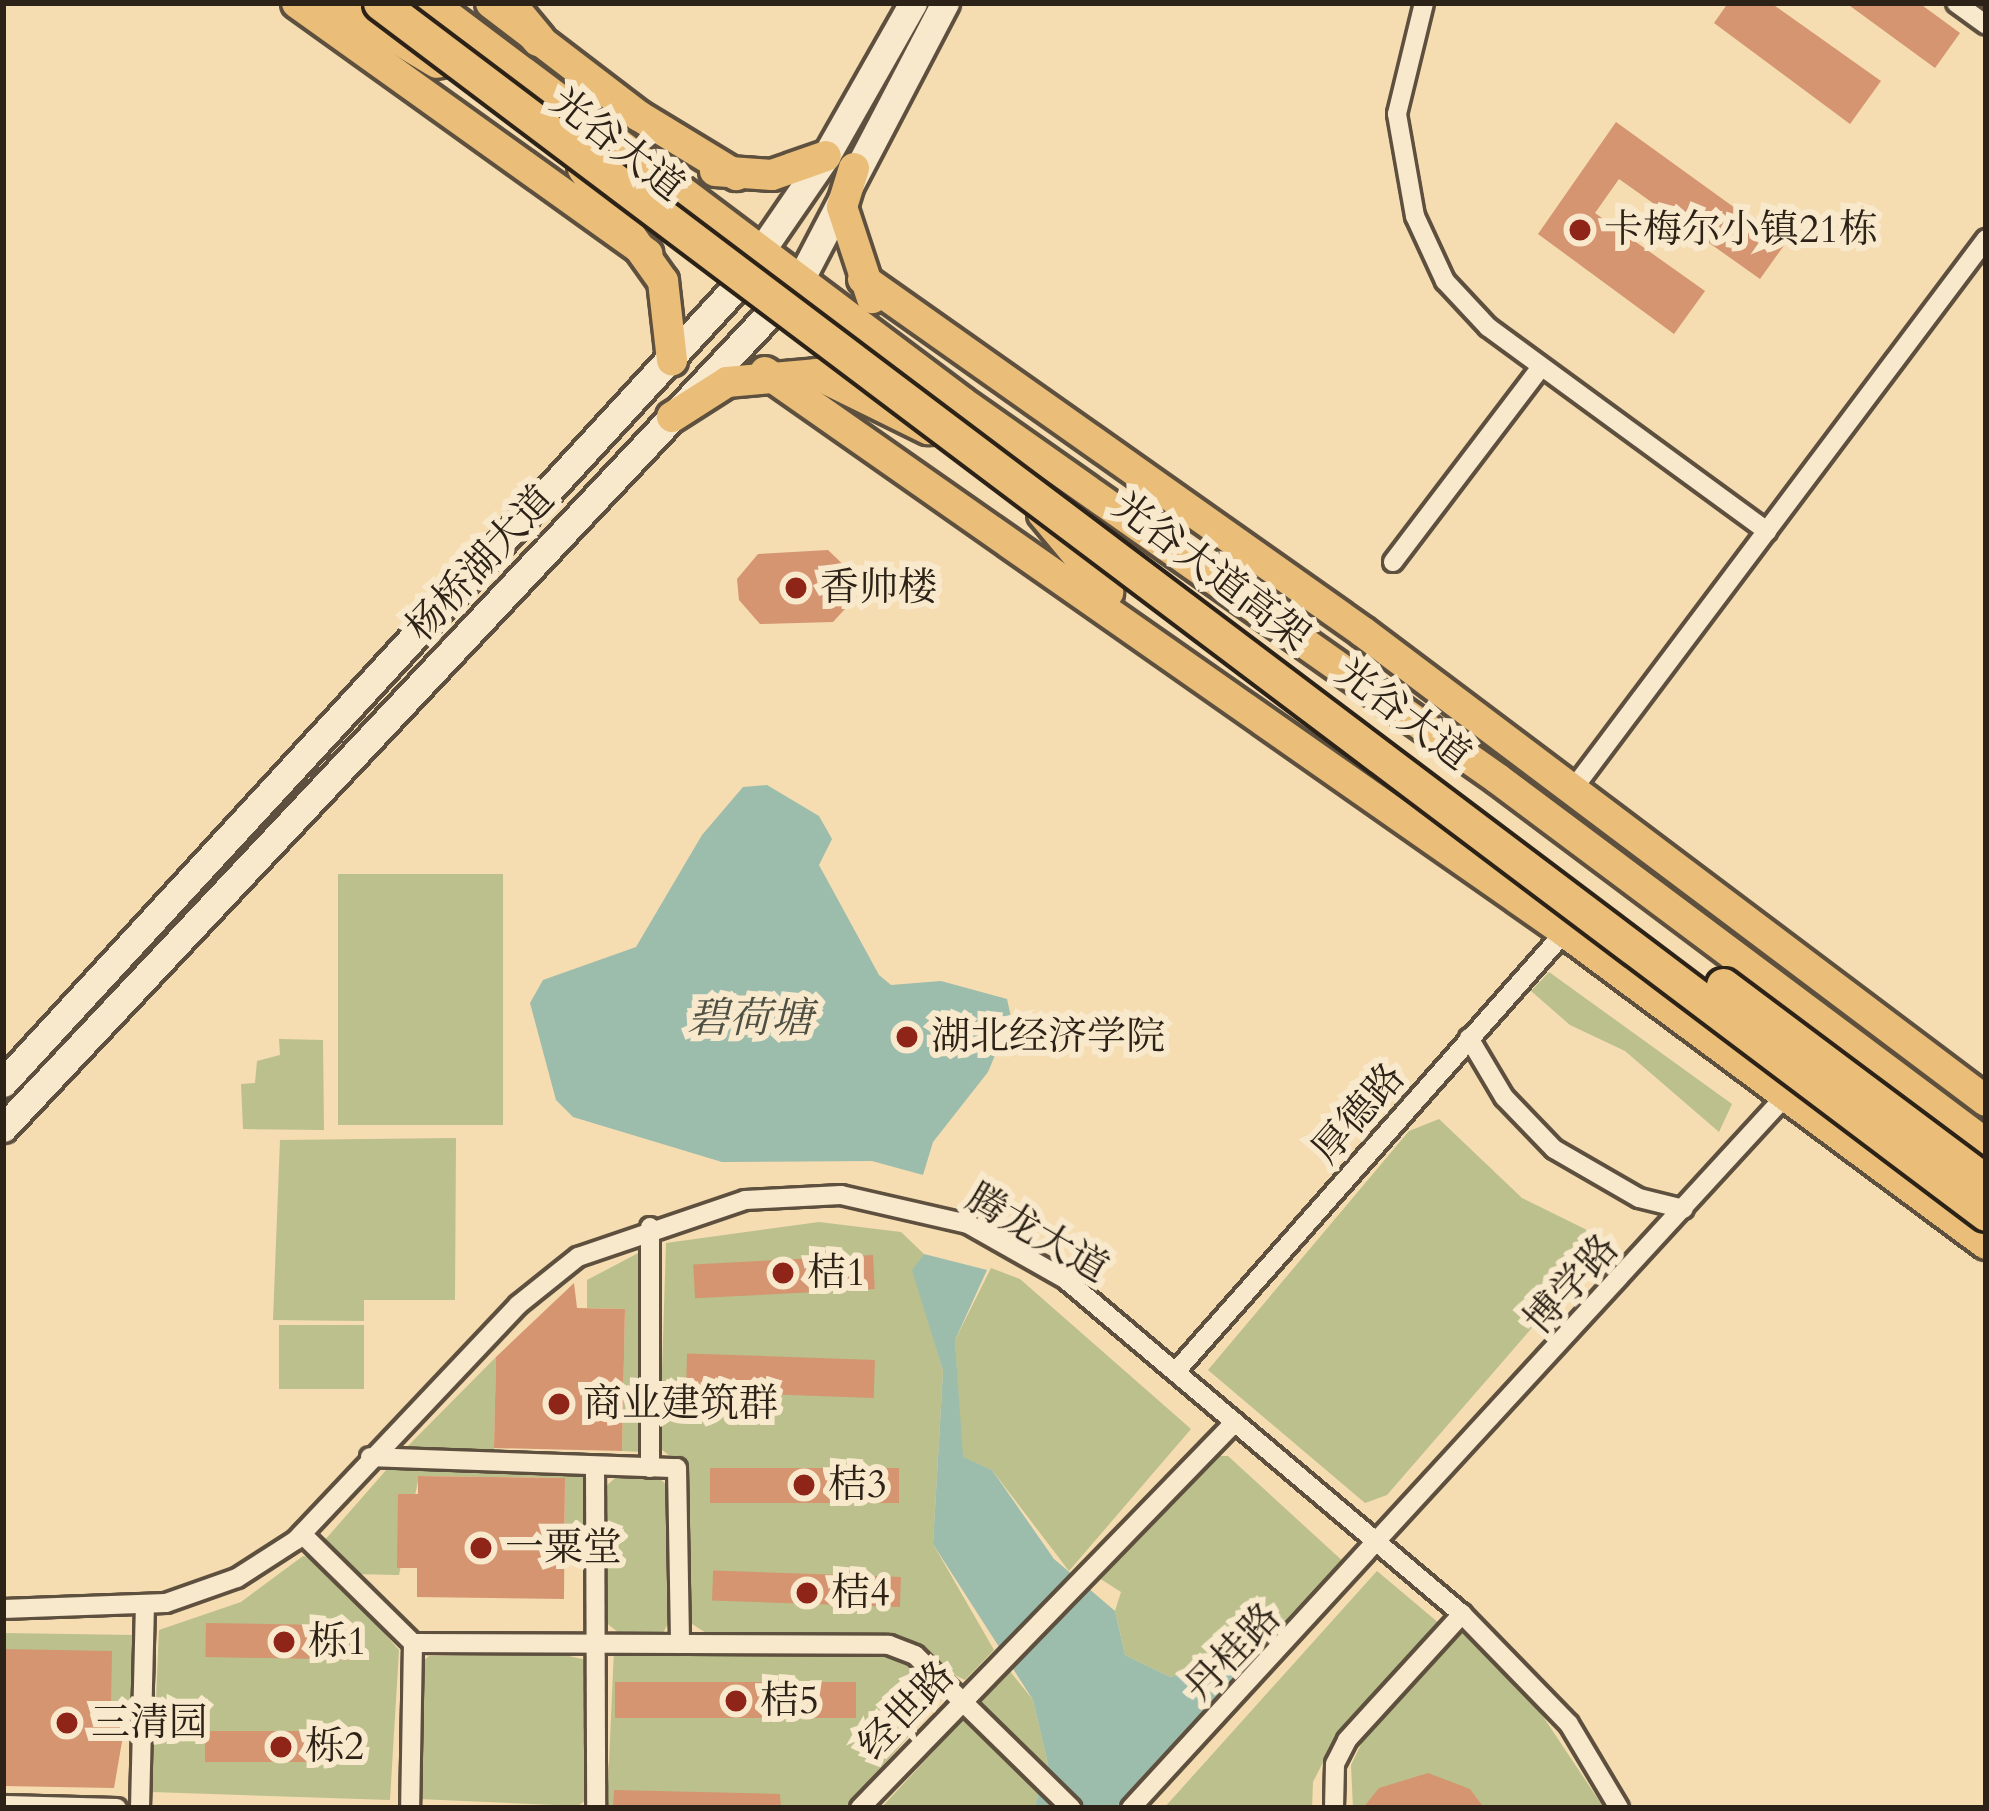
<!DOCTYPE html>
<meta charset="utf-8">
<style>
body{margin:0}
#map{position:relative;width:1989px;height:1811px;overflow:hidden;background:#f5dcb1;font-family:Cardo,"Noto Serif SC",serif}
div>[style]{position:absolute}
.green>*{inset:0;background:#bbc08c;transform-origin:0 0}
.water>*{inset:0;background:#9cbcac}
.building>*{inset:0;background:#d49570;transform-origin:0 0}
.roads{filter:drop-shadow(3px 0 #5e503e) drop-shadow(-3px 0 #5e503e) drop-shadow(0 3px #5e503e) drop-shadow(0 -3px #5e503e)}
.street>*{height:18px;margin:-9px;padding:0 9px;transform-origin:9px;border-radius:9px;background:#f8e8cc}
.secondary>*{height:27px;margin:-13.5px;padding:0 13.5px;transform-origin:13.5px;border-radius:13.5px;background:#f8e8cc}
.primary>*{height:30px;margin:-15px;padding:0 15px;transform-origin:15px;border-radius:15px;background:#eabe78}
.highway>*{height:33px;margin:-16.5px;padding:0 16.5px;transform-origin:16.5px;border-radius:16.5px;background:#eabe78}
.bridges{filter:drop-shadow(3px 0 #2c2217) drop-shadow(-3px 0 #2c2217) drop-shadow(0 3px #2c2217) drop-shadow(0 -3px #2c2217)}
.highway-bridge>*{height:33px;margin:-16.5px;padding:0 16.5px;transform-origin:16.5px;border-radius:16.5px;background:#eabe78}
.dots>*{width:33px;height:33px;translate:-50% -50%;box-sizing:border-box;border:6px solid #f8e8cc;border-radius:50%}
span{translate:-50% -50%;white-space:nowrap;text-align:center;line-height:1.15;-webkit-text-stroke:12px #f8e8cc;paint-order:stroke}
.street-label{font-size:39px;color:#2c2217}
.poi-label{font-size:39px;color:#2c2217}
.left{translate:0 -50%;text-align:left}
.water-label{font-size:42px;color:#4e5044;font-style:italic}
.frame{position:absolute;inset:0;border:6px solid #2c2217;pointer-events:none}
</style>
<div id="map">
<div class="green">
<i style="left:338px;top:874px;width:165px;height:251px"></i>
<i style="clip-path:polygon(1549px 972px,1732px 1104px,1719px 1132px,1625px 1051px,1570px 1025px,1531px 991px)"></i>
<i style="clip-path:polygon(279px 1039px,323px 1040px,324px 1130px,243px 1129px,241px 1084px,255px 1083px,257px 1061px,280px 1055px)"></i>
<i style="clip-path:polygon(1439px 1119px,1522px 1198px,1589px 1231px,1596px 1254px,1387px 1495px,1365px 1503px,1208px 1370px,1409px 1131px)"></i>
<i style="clip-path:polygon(456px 1138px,455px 1300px,364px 1300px,364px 1321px,273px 1320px,280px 1140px)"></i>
<i style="clip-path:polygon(819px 1222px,901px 1232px,924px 1254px,913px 1270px,943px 1371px,933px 1544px,994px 1650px,965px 1680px,877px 1636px,709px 1635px,686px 1620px,686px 1469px,661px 1449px,660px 1435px,666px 1243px)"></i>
<i style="clip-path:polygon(644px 1250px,643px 1452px,622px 1451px,625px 1309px,587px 1308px,587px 1280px)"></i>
<i style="clip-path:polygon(991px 1268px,1020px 1279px,1191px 1429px,1069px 1571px,992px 1470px,962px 1457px,955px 1340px)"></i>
<i style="left:279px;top:1325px;width:85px;height:64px"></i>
<i style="clip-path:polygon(496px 1357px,494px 1450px,404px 1450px,491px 1362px)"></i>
<i style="clip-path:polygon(1213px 1456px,1228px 1456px,1347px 1565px,1269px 1652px,1170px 1677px,1125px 1655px,1115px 1611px,1121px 1592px,1096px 1576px)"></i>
<i style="clip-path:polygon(388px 1468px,587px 1474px,587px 1528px,565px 1528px,565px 1478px,419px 1476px,399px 1575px,351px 1574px,324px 1541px)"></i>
<i style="clip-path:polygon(658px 1477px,672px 1490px,671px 1618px,663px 1633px,619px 1633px,604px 1621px,605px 1487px,615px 1478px)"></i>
<i style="clip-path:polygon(303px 1556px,319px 1559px,399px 1650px,390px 1800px,152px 1792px,159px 1630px,241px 1602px)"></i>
<i style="clip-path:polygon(1377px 1571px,1440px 1624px,1338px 1733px,1313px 1782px,1312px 1808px,1164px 1808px)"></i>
<i style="clip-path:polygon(1461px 1632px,1520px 1682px,1604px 1808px,1353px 1808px,1351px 1765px,1367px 1732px)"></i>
<i style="clip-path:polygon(3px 1633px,134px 1635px,132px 1701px,111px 1701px,3px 1649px)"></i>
<i style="clip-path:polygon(614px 1650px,880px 1651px,905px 1658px,941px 1699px,846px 1808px,607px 1808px)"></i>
<i style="clip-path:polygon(560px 1654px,591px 1661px,590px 1797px,578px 1806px,418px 1799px,419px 1665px,429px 1656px)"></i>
<i style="clip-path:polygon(1009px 1670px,1033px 1700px,1048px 1764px,1034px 1808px,881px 1808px)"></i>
</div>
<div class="water">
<i style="clip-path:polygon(767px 785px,819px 816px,832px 839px,819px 865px,879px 975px,891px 985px,941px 981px,1007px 999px,1011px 1017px,988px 1072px,933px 1142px,923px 1175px,872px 1161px,722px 1162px,573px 1117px,556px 1100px,530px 1003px,543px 980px,636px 947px,702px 835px,743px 787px)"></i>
<i style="clip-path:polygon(924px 1254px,987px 1270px,955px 1340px,963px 1457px,992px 1470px,1054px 1559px,1115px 1611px,1125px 1655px,1170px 1677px,1269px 1652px,1115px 1808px,1034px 1808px,1048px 1764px,1033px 1700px,933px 1544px,943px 1371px,912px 1270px)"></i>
</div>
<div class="building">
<i style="clip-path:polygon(1728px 3px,1771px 3px,1881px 81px,1850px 124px,1714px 23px)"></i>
<i style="clip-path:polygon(1846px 3px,1919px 3px,1960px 33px,1935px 68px)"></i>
<i style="clip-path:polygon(1616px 122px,1785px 244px,1760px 279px,1619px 179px,1595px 213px,1705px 291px,1674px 334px,1538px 234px)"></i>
<i style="clip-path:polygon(828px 550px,853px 574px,855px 598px,833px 622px,760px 624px,739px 600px,737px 579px,758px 554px)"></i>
<i style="left:873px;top:1255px;width:34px;height:180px;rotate:87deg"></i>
<i style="clip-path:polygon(574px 1283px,577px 1308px,625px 1309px,622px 1451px,494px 1448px,496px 1357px)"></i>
<i style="left:875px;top:1360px;width:38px;height:188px;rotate:92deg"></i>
<i style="left:710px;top:1468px;width:189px;height:35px"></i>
<i style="clip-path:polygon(418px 1476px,565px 1478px,564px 1599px,417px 1597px,417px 1568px,397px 1568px,398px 1494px,418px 1494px)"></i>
<i style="left:901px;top:1577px;width:30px;height:188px;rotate:92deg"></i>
<i style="left:206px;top:1623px;width:158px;height:34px;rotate:1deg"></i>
<i style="clip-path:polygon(3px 1649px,112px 1651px,111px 1701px,129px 1701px,114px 1788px,3px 1786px)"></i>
<i style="left:856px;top:1682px;width:36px;height:241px;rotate:90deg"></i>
<i style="left:205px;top:1731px;width:153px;height:31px"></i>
<i style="clip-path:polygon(1428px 1773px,1470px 1789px,1484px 1808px,1363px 1808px,1379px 1788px)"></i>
<i style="clip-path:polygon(614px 1790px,780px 1794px,781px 1808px,613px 1808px)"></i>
</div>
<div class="roads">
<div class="street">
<i style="left:1424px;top:3px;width:114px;rotate:103.7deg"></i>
<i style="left:1397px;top:114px;width:104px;rotate:80deg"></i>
<i style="left:1415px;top:216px;width:72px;rotate:65.2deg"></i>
<i style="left:1445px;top:281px;width:63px;rotate:46.9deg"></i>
<i style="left:1488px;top:327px;width:346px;rotate:36.2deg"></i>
<i style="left:1956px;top:3px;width:37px;rotate:36deg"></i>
<i style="left:1393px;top:562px;width:243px;rotate:-52.8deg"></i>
<i style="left:1573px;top:789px;width:688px;rotate:-53.1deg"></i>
<i style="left:1469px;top:1038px;width:69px;rotate:59.3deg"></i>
<i style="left:1504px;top:1097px;width:72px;rotate:46.1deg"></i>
<i style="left:1554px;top:1149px;width:98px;rotate:30deg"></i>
<i style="left:1639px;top:1198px;width:46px;rotate:13.7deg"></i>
<i style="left:1178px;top:1369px;width:593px;rotate:-48.49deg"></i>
<i style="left:370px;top:1457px;width:307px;rotate:2.1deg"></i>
<i style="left:677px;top:1468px;width:176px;rotate:89deg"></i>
<i style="left:595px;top:1467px;width:341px;rotate:89.8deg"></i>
<i style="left:650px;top:1468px;width:241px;rotate:-90deg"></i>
<i style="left:302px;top:1534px;width:156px;rotate:44.5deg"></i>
<i style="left:413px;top:1643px;width:165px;rotate:91deg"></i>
<i style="left:3px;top:1609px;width:163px;rotate:-2.1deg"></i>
<i style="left:166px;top:1603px;width:75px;rotate:-19.4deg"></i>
<i style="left:237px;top:1578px;width:70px;rotate:-32.8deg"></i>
<i style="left:296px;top:1540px;width:323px;rotate:-46.6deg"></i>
<i style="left:518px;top:1305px;width:77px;rotate:-38.7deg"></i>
<i style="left:578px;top:1257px;width:176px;rotate:-18.8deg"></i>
<i style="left:745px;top:1200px;width:96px;rotate:-3deg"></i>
<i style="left:841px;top:1195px;width:130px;rotate:12.9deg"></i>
<i style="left:968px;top:1224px;width:112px;rotate:29.6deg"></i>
<i style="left:1065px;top:1279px;width:519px;rotate:40.16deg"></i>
<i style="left:1462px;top:1614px;width:153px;rotate:45.8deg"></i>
<i style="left:1569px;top:1724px;width:98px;rotate:59.2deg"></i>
<i style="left:413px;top:1643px;width:476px;rotate:0.2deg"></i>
<i style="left:889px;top:1645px;width:28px;rotate:21deg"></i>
<i style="left:915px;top:1655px;width:219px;rotate:44.4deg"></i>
<i style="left:3px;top:1805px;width:114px;rotate:1.5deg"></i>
<i style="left:140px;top:1808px;width:203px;rotate:-88.6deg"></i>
<i style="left:860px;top:1808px;width:538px;rotate:-45.83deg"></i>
<i style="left:1131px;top:1808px;width:974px;rotate:-47.41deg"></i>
<i style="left:1334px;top:1808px;width:44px;rotate:-88.7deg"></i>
<i style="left:1335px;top:1764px;width:27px;rotate:-63deg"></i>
<i style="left:1347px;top:1740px;width:171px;rotate:-47.6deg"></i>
</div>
<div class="secondary">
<i style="left:800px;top:280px;width:313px;rotate:-62.4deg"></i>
<i style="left:3px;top:1083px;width:1082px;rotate:-47.36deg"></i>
<i style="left:736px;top:287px;width:159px;rotate:-55.5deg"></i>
<i style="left:826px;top:156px;width:176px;rotate:-60.4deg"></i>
<i style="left:3px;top:1128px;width:1122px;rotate:-46.73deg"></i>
</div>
<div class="primary">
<i style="left:297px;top:3px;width:431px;rotate:35.6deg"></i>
<i style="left:431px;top:3px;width:664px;rotate:36.92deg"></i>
<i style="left:962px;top:402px;width:655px;rotate:35.12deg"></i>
<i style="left:1498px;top:779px;width:609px;rotate:36.79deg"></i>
<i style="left:491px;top:3px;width:186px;rotate:37.4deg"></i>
<i style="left:639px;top:116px;width:114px;rotate:31.3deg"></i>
<i style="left:854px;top:168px;width:41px;rotate:107.1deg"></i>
<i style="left:842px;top:207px;width:96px;rotate:71.8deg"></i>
<i style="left:583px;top:169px;width:138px;rotate:54.5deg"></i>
<i style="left:663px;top:281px;width:80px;rotate:83.5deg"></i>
<i style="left:715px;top:171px;width:57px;rotate:4deg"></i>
<i style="left:772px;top:175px;width:57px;rotate:-19.4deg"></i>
<i style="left:863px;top:279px;width:612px;rotate:35.22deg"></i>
<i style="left:1363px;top:632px;width:780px;rotate:36.97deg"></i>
<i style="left:765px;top:372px;width:977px;rotate:34.99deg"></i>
<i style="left:1565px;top:932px;width:524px;rotate:36.54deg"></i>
<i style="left:672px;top:417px;width:65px;rotate:-32.5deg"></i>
<i style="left:727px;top:382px;width:89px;rotate:-5.1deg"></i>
<i style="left:816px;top:374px;width:125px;rotate:26.2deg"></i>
<i style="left:1043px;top:514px;width:102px;rotate:50.2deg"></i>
</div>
<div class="highway">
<i style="left:341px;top:3px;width:112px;rotate:31.1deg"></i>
<i style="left:508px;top:3px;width:47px;rotate:50.2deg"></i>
</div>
</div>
<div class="bridges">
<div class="highway-bridge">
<i style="left:380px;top:3px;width:2011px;rotate:37.02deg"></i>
<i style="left:1723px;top:985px;width:329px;rotate:36.8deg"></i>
</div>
</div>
<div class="dots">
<i style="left:1580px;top:230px;background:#8f2418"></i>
<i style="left:796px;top:588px;background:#8f2418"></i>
<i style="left:907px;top:1037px;background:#8f2418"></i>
<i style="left:783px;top:1273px;background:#8f2418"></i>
<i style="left:559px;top:1404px;background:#8f2418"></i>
<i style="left:804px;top:1485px;background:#8f2418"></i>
<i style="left:481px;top:1548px;background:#8f2418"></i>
<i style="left:807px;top:1593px;background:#8f2418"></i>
<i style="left:284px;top:1642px;background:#8f2418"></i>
<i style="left:736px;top:1701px;background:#8f2418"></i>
<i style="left:67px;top:1723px;background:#8f2418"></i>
<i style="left:281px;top:1747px;background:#8f2418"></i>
</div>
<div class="street-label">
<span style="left:617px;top:145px;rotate:38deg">光谷大道</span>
<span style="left:481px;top:564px;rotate:-47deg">杨桥湖大道</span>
<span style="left:1211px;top:572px;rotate:37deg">光谷大道高架</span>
<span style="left:1403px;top:715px;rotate:37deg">光谷大道</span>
<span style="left:1359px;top:1114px;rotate:-49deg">厚德路</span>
<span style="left:1037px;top:1234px;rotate:30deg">腾龙大道</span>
<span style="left:1572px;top:1285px;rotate:-48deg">博学路</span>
<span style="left:1233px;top:1653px;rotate:-46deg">丹桂路</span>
<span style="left:907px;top:1711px;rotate:-46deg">经世路</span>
</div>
<div class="poi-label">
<span class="left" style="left:1604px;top:230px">卡梅尔小镇21栋</span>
<span class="left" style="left:820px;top:588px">香帅楼</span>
<span class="left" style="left:931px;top:1037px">湖北经济学院</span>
<span class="left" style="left:807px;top:1273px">桔1</span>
<span class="left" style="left:583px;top:1404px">商业建筑群</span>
<span class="left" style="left:828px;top:1485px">桔3</span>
<span class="left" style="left:505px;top:1548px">一粟堂</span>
<span class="left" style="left:831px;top:1593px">桔4</span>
<span class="left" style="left:308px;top:1642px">栎1</span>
<span class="left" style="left:760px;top:1701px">桔5</span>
<span class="left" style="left:91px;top:1723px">三清园</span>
<span class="left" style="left:305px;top:1747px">栎2</span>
</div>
<div class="water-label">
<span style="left:750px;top:1019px">碧荷塘</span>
</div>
<div class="frame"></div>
</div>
